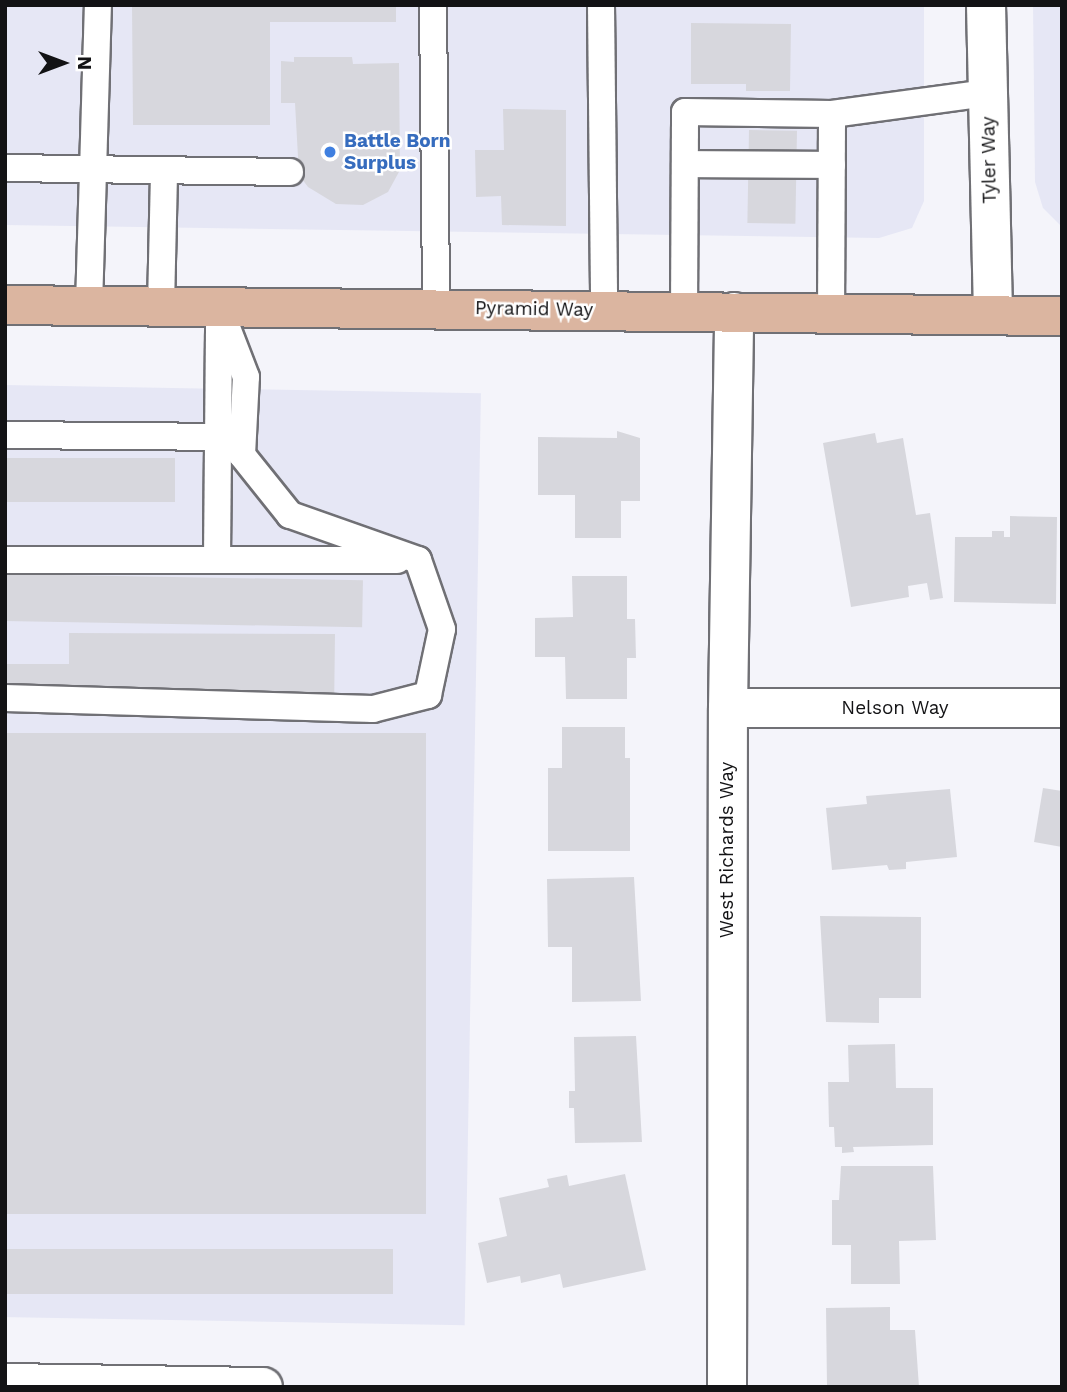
<!DOCTYPE html>
<style>
body{margin:0}
#map{position:relative;width:1067px;height:1392px;overflow:hidden;background:#f4f4fa;font-family:"Work Sans",sans-serif}
div>[style]{position:absolute}
.built>*{inset:0;background:#e6e7f5;transform-origin:0 0}
.building>*{inset:0;background:#d7d7dd;transform-origin:0 0}
.roads{filter:drop-shadow(2px 0 #707075) drop-shadow(-2px 0 #707075) drop-shadow(0 2px #707075) drop-shadow(0 -2px #707075)}
.lane>*{height:26px;margin:-13px;padding:0 13px;transform-origin:13px;border-radius:13px;background:#fff}
.street>*{height:38px;margin:-19px;padding:0 19px;transform-origin:19px;border-radius:19px;background:#fff}
.primary>*{height:38px;margin:-19px;padding:0 19px;transform-origin:19px;border-radius:19px;background:#dbb5a0}
.dots>*{width:19px;height:19px;translate:-50% -50%;box-sizing:border-box;border:4px solid #fff;border-radius:50%}
span{translate:-50% -50%;white-space:nowrap;text-align:center;line-height:1.15;-webkit-text-stroke:5px #fff;paint-order:stroke}
.shop-label{font-size:19px;color:#366cbe;font-weight:700}
.left{translate:0 -50%;text-align:left}
.street-label{font-size:19px;color:#131315}
.frame{position:absolute;inset:0;border:7px solid #131315;pointer-events:none}
.north{position:absolute;left:28px;top:28px;width:70px;height:70px;-webkit-text-stroke:5px #fff;paint-order:stroke;rotate:90deg;font-size:19px;font-weight:700;line-height:28px;text-align:center;color:#131315}
.north::after{content:'';display:block;margin:auto;width:24px;height:32px;background:#131315;clip-path:polygon(50% 0,100% 100%,50% 72%,0 100%)}
</style>
<div id="map">
<div class="built">
<i style="clip-path:polygon(5px 5px,924px 5px,924px 201px,912px 228px,879px 238px,5px 225px)"></i>
<i style="clip-path:polygon(1033px 5px,1062px 5px,1062px 227px,1043px 208px,1035px 182px)"></i>
<i style="left:5px;top:385px;width:476px;height:932px;rotate:1deg"></i>
</div>
<div class="building">
<i style="clip-path:polygon(132px 5px,396px 5px,396px 22px,270px 22px,270px 125px,133px 125px)"></i>
<i style="clip-path:polygon(691px 23px,791px 24px,790px 91px,746px 91px,746px 84px,691px 84px)"></i>
<i style="clip-path:polygon(294px 57px,352px 57px,353px 64px,399px 63px,400px 170px,388px 192px,363px 205px,336px 204px,308px 187px,299px 175px,295px 103px,281px 103px,281px 61px,294px 62px)"></i>
<i style="clip-path:polygon(503px 109px,566px 110px,566px 226px,502px 225px,501px 196px,476px 197px,475px 150px,504px 150px)"></i>
<i style="left:749px;top:130px;width:48px;height:93px;rotate:1deg"></i>
<i style="clip-path:polygon(617px 431px,640px 438px,640px 501px,621px 501px,621px 538px,575px 538px,575px 495px,538px 495px,538px 437px,617px 438px)"></i>
<i style="clip-path:polygon(875px 433px,877px 443px,903px 438px,916px 515px,930px 513px,943px 598px,930px 600px,927px 583px,908px 586px,909px 597px,851px 607px,823px 443px)"></i>
<i style="left:5px;top:458px;width:170px;height:44px"></i>
<i style="clip-path:polygon(1010px 516px,1057px 517px,1056px 604px,954px 602px,955px 537px,992px 537px,992px 531px,1004px 531px,1004px 537px,1010px 537px)"></i>
<i style="left:5px;top:574px;width:358px;height:47px;rotate:1deg"></i>
<i style="clip-path:polygon(572px 576px,627px 576px,627px 619px,635px 619px,636px 658px,627px 658px,627px 699px,566px 699px,565px 657px,535px 657px,535px 618px,573px 617px)"></i>
<i style="clip-path:polygon(69px 633px,335px 634px,334px 713px,5px 712px,5px 664px,69px 664px)"></i>
<i style="clip-path:polygon(562px 727px,625px 727px,625px 758px,630px 758px,630px 851px,548px 851px,548px 768px,562px 768px)"></i>
<i style="left:5px;top:733px;width:421px;height:481px"></i>
<i style="clip-path:polygon(1043px 788px,1062px 791px,1062px 847px,1034px 842px)"></i>
<i style="clip-path:polygon(950px 789px,957px 857px,906px 862px,906px 869px,889px 870px,887px 865px,832px 870px,826px 808px,867px 804px,866px 796px)"></i>
<i style="clip-path:polygon(634px 877px,641px 1001px,572px 1002px,572px 947px,548px 947px,547px 879px)"></i>
<i style="clip-path:polygon(820px 916px,921px 917px,921px 998px,879px 998px,879px 1023px,826px 1022px)"></i>
<i style="clip-path:polygon(636px 1036px,642px 1142px,575px 1143px,574px 1108px,569px 1108px,569px 1091px,575px 1091px,574px 1037px)"></i>
<i style="clip-path:polygon(895px 1044px,896px 1088px,933px 1088px,933px 1145px,853px 1147px,854px 1152px,842px 1153px,842px 1147px,835px 1147px,834px 1127px,829px 1127px,828px 1082px,849px 1082px,848px 1045px)"></i>
<i style="clip-path:polygon(841px 1166px,933px 1166px,936px 1240px,899px 1241px,900px 1284px,851px 1284px,851px 1245px,832px 1245px,832px 1200px,839px 1200px)"></i>
<i style="clip-path:polygon(625px 1174px,646px 1270px,563px 1288px,560px 1274px,521px 1283px,520px 1276px,487px 1283px,478px 1243px,507px 1236px,499px 1198px,549px 1187px,547px 1179px,567px 1175px,569px 1186px)"></i>
<i style="left:5px;top:1249px;width:388px;height:45px"></i>
<i style="clip-path:polygon(890px 1307px,890px 1330px,915px 1330px,919px 1387px,827px 1387px,826px 1308px)"></i>
</div>
<div class="roads">
<div class="lane">
<i style="left:433px;top:5px;width:303px;rotate:89.4deg"></i>
<i style="left:601px;top:5px;width:306px;rotate:89.4deg"></i>
<i style="left:685px;top:164px;width:147px;rotate:0.4deg"></i>
<i style="left:5px;top:168px;width:285px;rotate:0.8deg"></i>
<i style="left:89px;top:306px;width:301px;rotate:-88.3deg"></i>
<i style="left:161px;top:306px;width:135px;rotate:-88.7deg"></i>
<i style="left:684px;top:312px;width:200px;rotate:-89.7deg"></i>
<i style="left:685px;top:112px;width:147px;rotate:0.8deg"></i>
<i style="left:832px;top:114px;width:157px;rotate:-7.7deg"></i>
<i style="left:831px;top:314px;width:200px;rotate:-89.7deg"></i>
<i style="left:5px;top:435px;width:213px;rotate:0.5deg"></i>
<i style="left:5px;top:560px;width:212px"></i>
<i style="left:217px;top:560px;width:238px;rotate:-89.5deg"></i>
<i style="left:217px;top:560px;width:180px"></i>
<i style="left:5px;top:698px;width:368px;rotate:1.7deg"></i>
<i style="left:373px;top:709px;width:57px;rotate:-14.3deg"></i>
<i style="left:428px;top:695px;width:67px;rotate:-78deg"></i>
<i style="left:442px;top:629px;width:73px;rotate:-109.2deg"></i>
<i style="left:418px;top:560px;width:136px;rotate:-160.6deg"></i>
<i style="left:290px;top:515px;width:77px;rotate:-128.7deg"></i>
<i style="left:242px;top:455px;width:78px;rotate:-87.1deg"></i>
<i style="left:246px;top:377px;width:75px;rotate:-111.1deg"></i>
</div>
<div class="street">
<i style="left:986px;top:5px;width:310px;rotate:88.7deg"></i>
<i style="left:728px;top:708px;width:334px"></i>
<i style="left:5px;top:1383px;width:258px;rotate:0.9deg"></i>
<i style="left:727px;top:1387px;width:679px;rotate:-89.92deg"></i>
<i style="left:728px;top:708px;width:396px;rotate:-89.1deg"></i>
</div>
<div class="primary">
<i style="left:5px;top:305px;width:1057px;rotate:0.6deg"></i>
</div>
</div>
<div class="dots">
<i style="left:330px;top:152px;background:#3f7fe0"></i>
</div>
<div class="shop-label">
<span class="left" style="left:344px;top:152px">Battle Born<br>Surplus</span>
</div>
<div class="street-label">
<span style="left:989px;top:160px;rotate:-91deg">Tyler Way</span>
<span style="left:534px;top:309px;rotate:1deg">Pyramid Way</span>
<span style="left:895px;top:708px">Nelson Way</span>
<span style="left:727px;top:850px;rotate:-90deg">West Richards Way</span>
</div>
<div class="frame"></div>
<div class="north">N</div>
</div>
